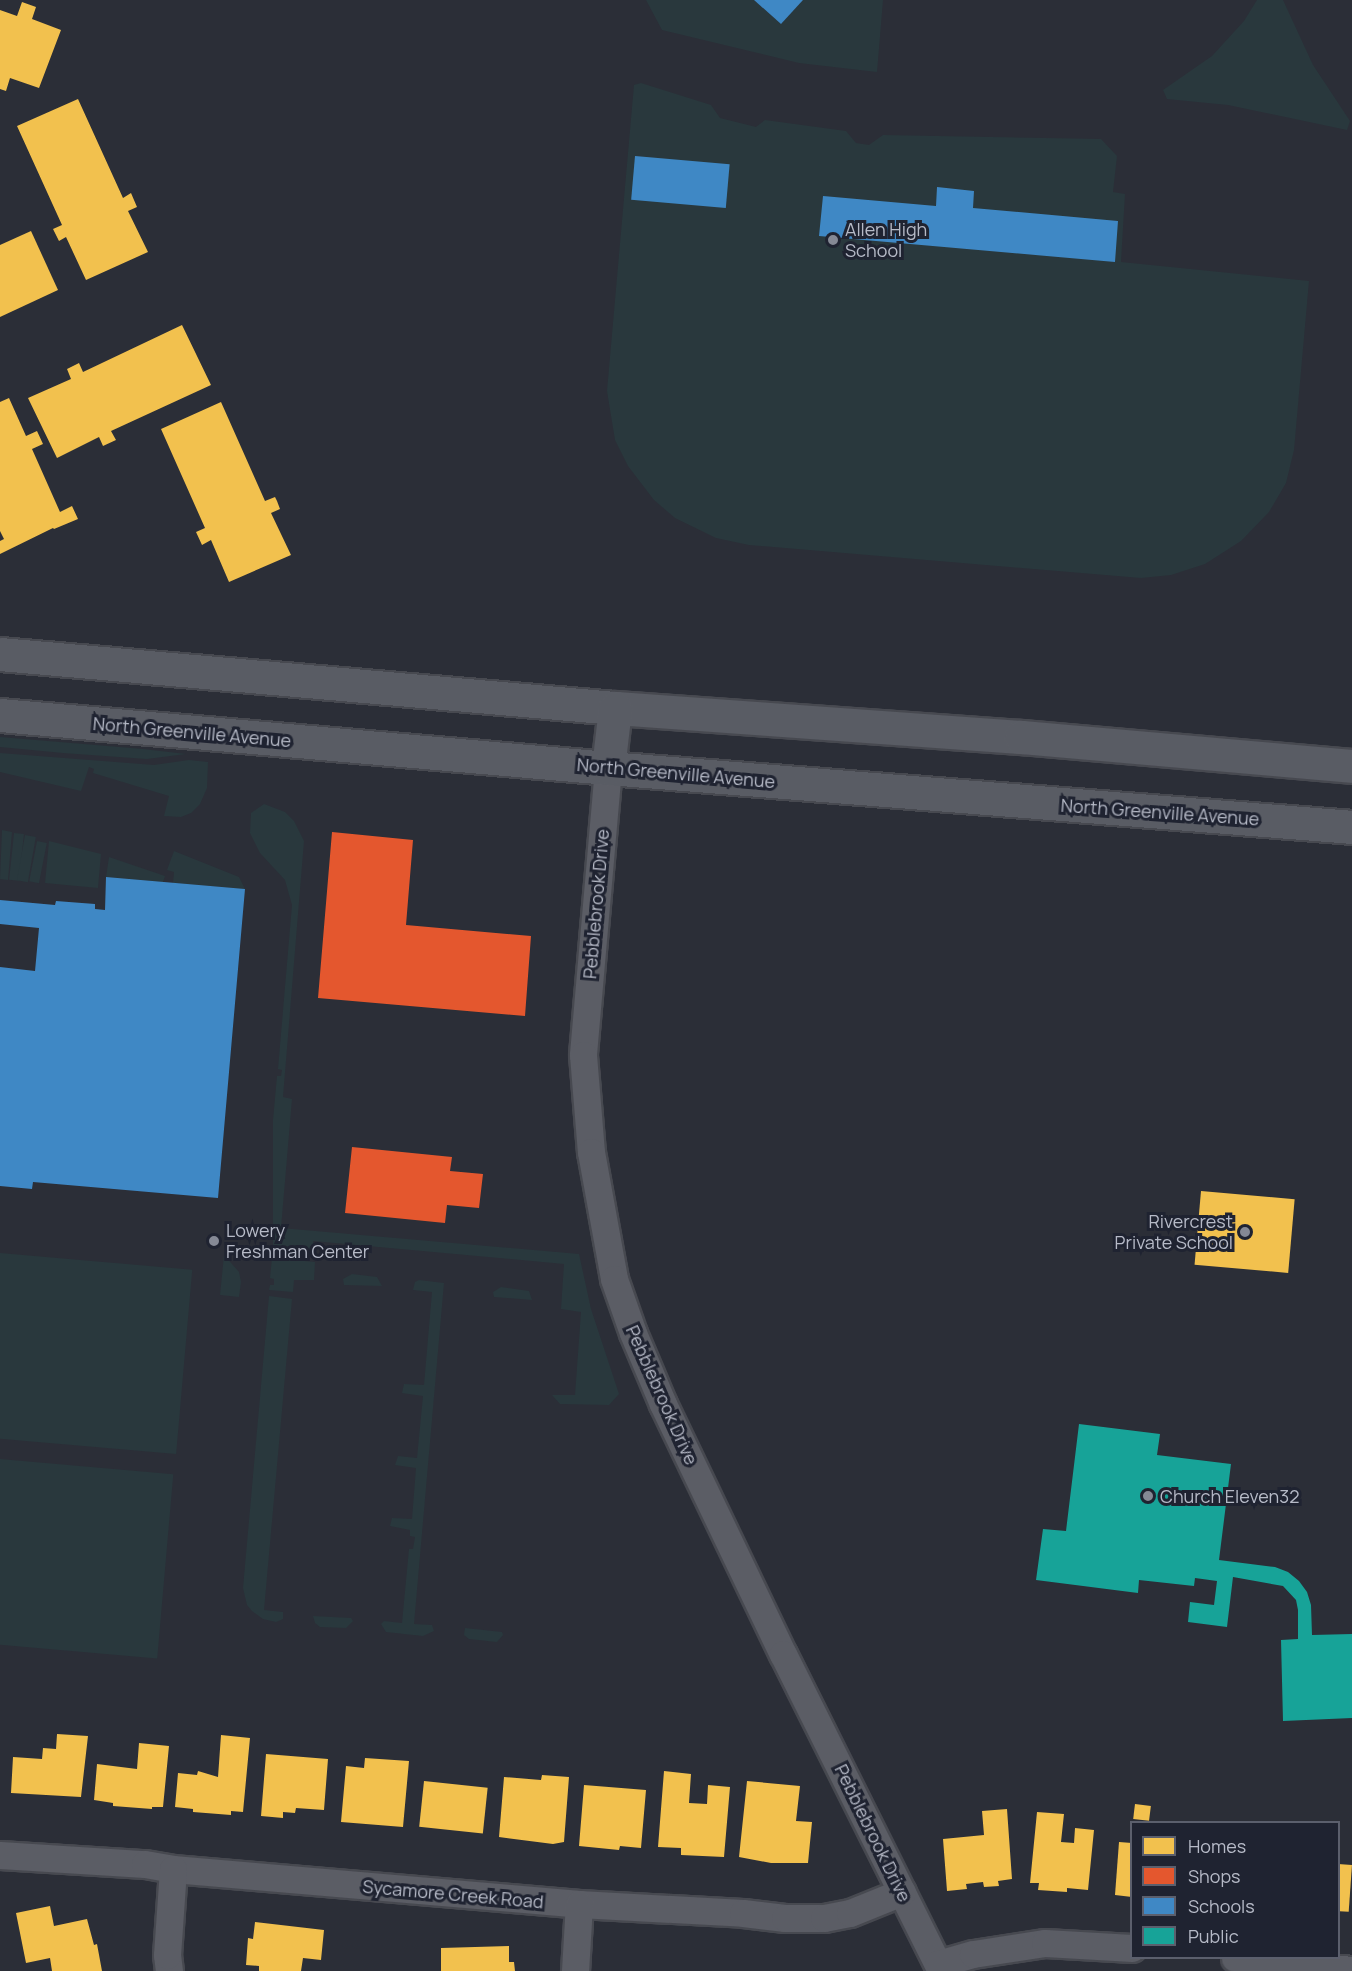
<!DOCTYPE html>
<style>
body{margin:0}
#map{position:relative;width:1352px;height:1971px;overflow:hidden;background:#2b2e37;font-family:Manrope,sans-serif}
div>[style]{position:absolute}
.green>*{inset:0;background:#29383d;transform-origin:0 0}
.homes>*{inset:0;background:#f2c14e;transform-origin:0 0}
.shops>*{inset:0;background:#e4572e}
.schools>*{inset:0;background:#3f88c5;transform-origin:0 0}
.public>*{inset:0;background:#17a398}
.roads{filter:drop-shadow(2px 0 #474950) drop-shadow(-2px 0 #474950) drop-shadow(0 2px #474950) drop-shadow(0 -2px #474950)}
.street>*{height:27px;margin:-13.5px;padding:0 13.5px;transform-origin:13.5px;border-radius:13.5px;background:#5b5d65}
.secondary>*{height:33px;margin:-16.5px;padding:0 16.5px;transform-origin:16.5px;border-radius:16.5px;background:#595c64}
.dots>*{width:16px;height:16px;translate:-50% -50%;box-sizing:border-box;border:3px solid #1f2331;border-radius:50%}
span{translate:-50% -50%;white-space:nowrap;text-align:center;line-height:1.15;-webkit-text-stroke:6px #1f2331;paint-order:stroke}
.poi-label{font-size:18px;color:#b6bac7}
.left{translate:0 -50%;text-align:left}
.right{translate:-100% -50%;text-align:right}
.street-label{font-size:18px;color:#b6bac7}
.legend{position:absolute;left:1130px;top:1821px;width:210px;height:138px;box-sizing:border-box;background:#1f2331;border:2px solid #5b5f6d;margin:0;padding:8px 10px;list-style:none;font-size:18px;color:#b6bac7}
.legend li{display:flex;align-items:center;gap:12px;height:30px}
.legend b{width:30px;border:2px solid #5b5f6d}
</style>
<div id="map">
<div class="green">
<i style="clip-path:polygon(646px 0,754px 0,781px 24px,803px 0,883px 0,877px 72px,799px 63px,662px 30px)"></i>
<i style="clip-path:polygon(1257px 0,1283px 0,1313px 65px,1350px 121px,1347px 130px,1228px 105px,1167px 99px,1163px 90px,1212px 56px,1244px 21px)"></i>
<i style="clip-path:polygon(641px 83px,711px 105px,720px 118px,756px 127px,765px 120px,846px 131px,856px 143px,869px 145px,883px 135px,1101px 139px,1117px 156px,1113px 192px,1125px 194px,1121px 262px,1309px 281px,1294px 450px,1286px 483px,1269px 512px,1241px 541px,1205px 564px,1171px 575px,1141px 578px,749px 545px,716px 538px,675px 518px,654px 500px,628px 466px,615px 440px,607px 391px,634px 85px)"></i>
<i style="clip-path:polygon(0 737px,143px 749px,186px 754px,147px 759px,63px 753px,0 747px)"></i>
<i style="clip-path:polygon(0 753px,154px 765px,189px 760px,208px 762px,207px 788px,200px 804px,191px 813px,181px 817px,164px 816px,169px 796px,93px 773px,94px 769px,89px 767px,81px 791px,0 772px)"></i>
<i style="clip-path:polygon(264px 804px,285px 812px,294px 821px,304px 841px,283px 1097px,292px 1099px,281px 1228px,579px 1254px,591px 1309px,619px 1394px,609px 1405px,560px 1404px,552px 1395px,575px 1395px,581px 1312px,561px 1309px,564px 1264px,313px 1241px,316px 1256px,273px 1252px,273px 1120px,277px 1076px,281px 1076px,282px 1070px,278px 1069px,292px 905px,285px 880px,260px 853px,250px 833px,251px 813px)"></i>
<i style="clip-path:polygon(2px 830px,12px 832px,8px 880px,0 879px)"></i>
<i style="left:14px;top:833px;width:10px;height:47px;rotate:6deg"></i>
<i style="left:25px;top:835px;width:11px;height:46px;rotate:10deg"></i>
<i style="left:37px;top:841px;width:10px;height:41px;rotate:11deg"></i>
<i style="clip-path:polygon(49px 841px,101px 854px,98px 888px,45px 883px)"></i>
<i style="clip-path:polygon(174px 851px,239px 877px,245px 889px,173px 883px,174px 872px,167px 870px)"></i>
<i style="clip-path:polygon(109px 857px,165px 876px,163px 882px,106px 877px)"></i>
<i style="left:0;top:1253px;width:193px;height:185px;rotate:5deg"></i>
<i style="clip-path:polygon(224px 1255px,239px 1272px,241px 1282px,239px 1297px,220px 1295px)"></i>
<i style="clip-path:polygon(272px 1258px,315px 1262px,314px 1280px,294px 1280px,293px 1292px,269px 1290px,270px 1285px,274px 1285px,274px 1279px,270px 1278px)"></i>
<i style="clip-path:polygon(352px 1274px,377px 1277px,382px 1286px,344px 1285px,343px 1279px)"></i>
<i style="clip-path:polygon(419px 1280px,444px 1283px,414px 1624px,432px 1625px,434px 1631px,423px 1636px,386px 1632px,381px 1624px,384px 1621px,402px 1623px,409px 1549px,413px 1549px,415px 1537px,410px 1536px,410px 1530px,390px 1526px,392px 1518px,412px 1519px,416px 1468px,395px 1465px,398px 1456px,417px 1458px,423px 1396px,402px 1393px,404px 1384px,424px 1385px,432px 1292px,413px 1290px,415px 1282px)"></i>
<i style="clip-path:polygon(501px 1287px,529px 1291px,532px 1300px,494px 1297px,493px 1292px)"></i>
<i style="clip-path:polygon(269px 1296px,292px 1299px,264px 1610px,283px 1612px,283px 1619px,276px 1622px,263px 1619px,252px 1611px,247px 1605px,243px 1588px)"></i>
<i style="left:0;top:1459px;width:174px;height:185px;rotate:5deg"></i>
<i style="clip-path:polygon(313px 1616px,351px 1618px,353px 1621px,346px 1628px,320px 1627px,315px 1623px)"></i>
<i style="clip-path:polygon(465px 1628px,502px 1632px,503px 1635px,497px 1642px,469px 1639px,464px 1635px)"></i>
</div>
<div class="homes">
<i style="clip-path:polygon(22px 2px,36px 7px,32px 19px,61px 30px,39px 88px,10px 78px,6px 91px,0 89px,0 10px,17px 16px)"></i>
<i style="clip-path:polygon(78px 99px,123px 198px,131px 193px,137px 207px,128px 211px,148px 252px,86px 280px,66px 237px,59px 241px,53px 229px,62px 225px,17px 126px)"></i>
<i style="clip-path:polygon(31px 231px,58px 290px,0 317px,0 245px)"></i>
<i style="clip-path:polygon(182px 325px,211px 385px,111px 431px,116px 440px,103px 446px,99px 437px,57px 458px,28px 398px,71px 379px,67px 369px,79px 363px,83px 372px)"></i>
<i style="clip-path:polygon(9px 398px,26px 436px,37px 431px,43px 444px,32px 449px,60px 512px,72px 506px,78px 519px,54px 529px,53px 528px,0 554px,0 541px,4px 539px,0 531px,0 402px)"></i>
<i style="clip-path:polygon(221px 402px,265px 501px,275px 497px,277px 501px,280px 509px,271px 513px,291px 555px,229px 582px,211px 540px,202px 545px,196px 532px,205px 528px,161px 429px)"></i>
<i style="left:1201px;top:1191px;width:94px;height:74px;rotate:5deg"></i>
<i style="clip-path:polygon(57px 1734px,88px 1736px,81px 1797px,11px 1793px,13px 1757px,42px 1759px,43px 1748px,56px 1749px)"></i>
<i style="clip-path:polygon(221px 1735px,250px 1738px,243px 1812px,231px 1811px,231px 1815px,193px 1812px,193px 1809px,175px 1807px,178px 1773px,197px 1775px,198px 1771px,218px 1777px)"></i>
<i style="clip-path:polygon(139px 1743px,169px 1746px,163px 1807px,152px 1807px,152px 1809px,113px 1806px,113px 1803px,94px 1800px,97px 1764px,137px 1769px)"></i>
<i style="clip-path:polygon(266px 1754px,328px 1759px,324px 1810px,296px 1808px,295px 1813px,283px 1812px,283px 1818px,261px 1816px)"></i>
<i style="clip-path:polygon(365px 1758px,409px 1761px,403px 1827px,341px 1822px,346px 1766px,364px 1768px)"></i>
<i style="clip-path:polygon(664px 1771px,691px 1774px,689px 1803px,707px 1804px,708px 1785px,730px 1787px,724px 1857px,681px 1855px,681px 1848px,658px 1847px)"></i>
<i style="clip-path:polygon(542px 1775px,569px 1777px,564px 1842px,553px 1844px,499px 1837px,504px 1777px,541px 1780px)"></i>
<i style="left:424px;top:1781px;width:64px;height:46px;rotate:6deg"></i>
<i style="clip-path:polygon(747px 1781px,800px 1786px,796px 1821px,812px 1822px,808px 1863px,771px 1863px,739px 1857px)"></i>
<i style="clip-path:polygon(584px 1785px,646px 1790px,641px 1848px,620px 1846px,619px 1850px,579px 1846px)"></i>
<i style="left:1135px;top:1804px;width:16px;height:15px;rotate:7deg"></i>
<i style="clip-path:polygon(1007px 1809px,1012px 1879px,998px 1881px,999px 1886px,984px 1887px,983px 1882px,966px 1884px,967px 1889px,947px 1891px,943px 1839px,984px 1835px,982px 1811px)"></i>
<i style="clip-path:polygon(1037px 1812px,1064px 1814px,1061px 1842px,1074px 1843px,1075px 1828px,1094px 1830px,1088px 1890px,1067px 1888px,1067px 1892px,1038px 1890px,1039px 1883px,1030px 1883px)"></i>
<i style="clip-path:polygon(1119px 1842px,1132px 1843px,1132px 1897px,1115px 1895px)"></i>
<i style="left:1338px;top:1864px;width:14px;height:47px;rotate:4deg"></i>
<i style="clip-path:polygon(50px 1906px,54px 1926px,87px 1919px,94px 1945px,97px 1944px,102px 1971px,52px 1971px,50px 1958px,26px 1963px,16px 1913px)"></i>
<i style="clip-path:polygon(255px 1922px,324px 1930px,321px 1960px,303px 1958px,301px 1971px,259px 1971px,259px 1966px,246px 1965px,248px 1938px,253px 1939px)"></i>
<i style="clip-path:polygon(509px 1946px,509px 1962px,514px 1962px,515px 1971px,441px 1971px,441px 1948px)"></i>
</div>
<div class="shops">
<i style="clip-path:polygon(332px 832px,413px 840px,406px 925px,531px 936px,525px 1016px,318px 998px)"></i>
<i style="clip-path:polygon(352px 1147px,452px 1157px,450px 1171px,483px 1174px,479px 1208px,447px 1205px,445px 1223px,345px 1213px)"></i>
</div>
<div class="schools">
<i style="clip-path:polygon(754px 0,803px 0,781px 24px)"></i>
<i style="left:635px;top:156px;width:95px;height:44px;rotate:5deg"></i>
<i style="clip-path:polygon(937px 187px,974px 191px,973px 208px,1118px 221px,1115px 262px,819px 236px,823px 196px,936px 206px)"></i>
<i style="clip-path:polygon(106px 877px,245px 889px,218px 1198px,33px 1182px,32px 1189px,0 1186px,0 967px,35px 971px,39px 928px,0 924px,0 900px,55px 905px,56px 901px,95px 904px,95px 909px,105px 910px)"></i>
</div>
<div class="public">
<i style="clip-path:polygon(1079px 1424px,1160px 1434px,1157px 1455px,1231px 1464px,1219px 1560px,1275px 1567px,1288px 1572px,1299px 1581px,1307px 1592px,1311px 1605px,1312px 1635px,1352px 1634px,1352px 1718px,1283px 1721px,1281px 1640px,1298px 1639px,1298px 1610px,1296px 1600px,1283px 1586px,1233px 1577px,1227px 1627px,1188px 1622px,1190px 1602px,1214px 1605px,1217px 1581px,1195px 1578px,1194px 1586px,1139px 1580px,1138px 1593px,1036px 1580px,1043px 1529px,1066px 1531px)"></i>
</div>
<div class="roads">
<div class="street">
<i style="left:608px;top:768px;width:288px;rotate:95deg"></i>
<i style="left:583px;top:1055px;width:97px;rotate:85.3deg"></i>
<i style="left:591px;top:1152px;width:129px;rotate:79.7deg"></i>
<i style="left:614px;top:1279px;width:57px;rotate:70.6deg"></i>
<i style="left:633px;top:1333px;width:77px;rotate:67.1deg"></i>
<i style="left:663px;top:1404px;width:277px;rotate:64.4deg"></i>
<i style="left:783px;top:1654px;width:354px;rotate:63.5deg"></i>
<i style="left:0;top:1855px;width:145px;rotate:3.6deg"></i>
<i style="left:145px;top:1864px;width:28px;rotate:10deg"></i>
<i style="left:173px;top:1869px;width:408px;rotate:4.9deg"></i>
<i style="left:579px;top:1904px;width:164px;rotate:3.1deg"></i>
<i style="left:743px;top:1913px;width:42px;rotate:6.8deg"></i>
<i style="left:785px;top:1918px;width:39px"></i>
<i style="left:824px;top:1918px;width:26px;rotate:-11deg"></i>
<i style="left:850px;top:1913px;width:56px;rotate:-22deg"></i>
<i style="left:1235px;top:1958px;width:118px;rotate:5.9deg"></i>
<i style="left:938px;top:1964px;width:36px;rotate:-16deg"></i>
<i style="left:973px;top:1954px;width:73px;rotate:-8.7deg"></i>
<i style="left:1045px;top:1943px;width:87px;rotate:3.3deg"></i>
<i style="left:169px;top:1971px;width:16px;rotate:-97deg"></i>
<i style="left:167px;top:1955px;width:86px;rotate:-86deg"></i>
<i style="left:575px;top:1971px;width:67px;rotate:-86.6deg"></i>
</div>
<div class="secondary">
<i style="left:0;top:654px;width:617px;rotate:5.02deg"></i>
<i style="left:615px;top:708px;width:407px;rotate:4.1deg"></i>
<i style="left:1021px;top:737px;width:332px;rotate:5deg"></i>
<i style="left:0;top:715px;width:610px;rotate:4.98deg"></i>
<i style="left:608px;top:768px;width:746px;rotate:4.53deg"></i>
<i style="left:608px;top:768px;width:60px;rotate:-83.3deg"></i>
</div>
</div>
<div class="dots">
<i style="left:833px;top:240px;background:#858995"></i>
<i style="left:1245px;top:1232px;background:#858995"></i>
<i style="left:214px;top:1241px;background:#858995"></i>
<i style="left:1148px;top:1496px;background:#858995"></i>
</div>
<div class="poi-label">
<span class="left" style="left:845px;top:240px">Allen High<br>School</span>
<span class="right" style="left:1233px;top:1232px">Rivercrest<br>Private School</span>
<span class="left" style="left:226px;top:1241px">Lowery<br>Freshman Center</span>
<span class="left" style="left:1160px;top:1496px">Church Eleven32</span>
</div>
<div class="street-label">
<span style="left:192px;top:732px;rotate:5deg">North Greenville Avenue</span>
<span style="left:676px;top:773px;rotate:5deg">North Greenville Avenue</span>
<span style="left:1160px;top:812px;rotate:4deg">North Greenville Avenue</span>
<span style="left:596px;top:904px;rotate:-85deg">Pebblebrook Drive</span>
<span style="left:662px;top:1395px;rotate:66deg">Pebblebrook Drive</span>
<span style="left:873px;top:1833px;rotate:64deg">Pebblebrook Drive</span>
<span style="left:453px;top:1894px;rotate:5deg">Sycamore Creek Road</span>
</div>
<ul class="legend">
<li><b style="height:16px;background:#f2c14e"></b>Homes</li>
<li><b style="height:16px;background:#e4572e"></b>Shops</li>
<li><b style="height:16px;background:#3f88c5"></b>Schools</li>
<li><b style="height:16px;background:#17a398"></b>Public</li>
</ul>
</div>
